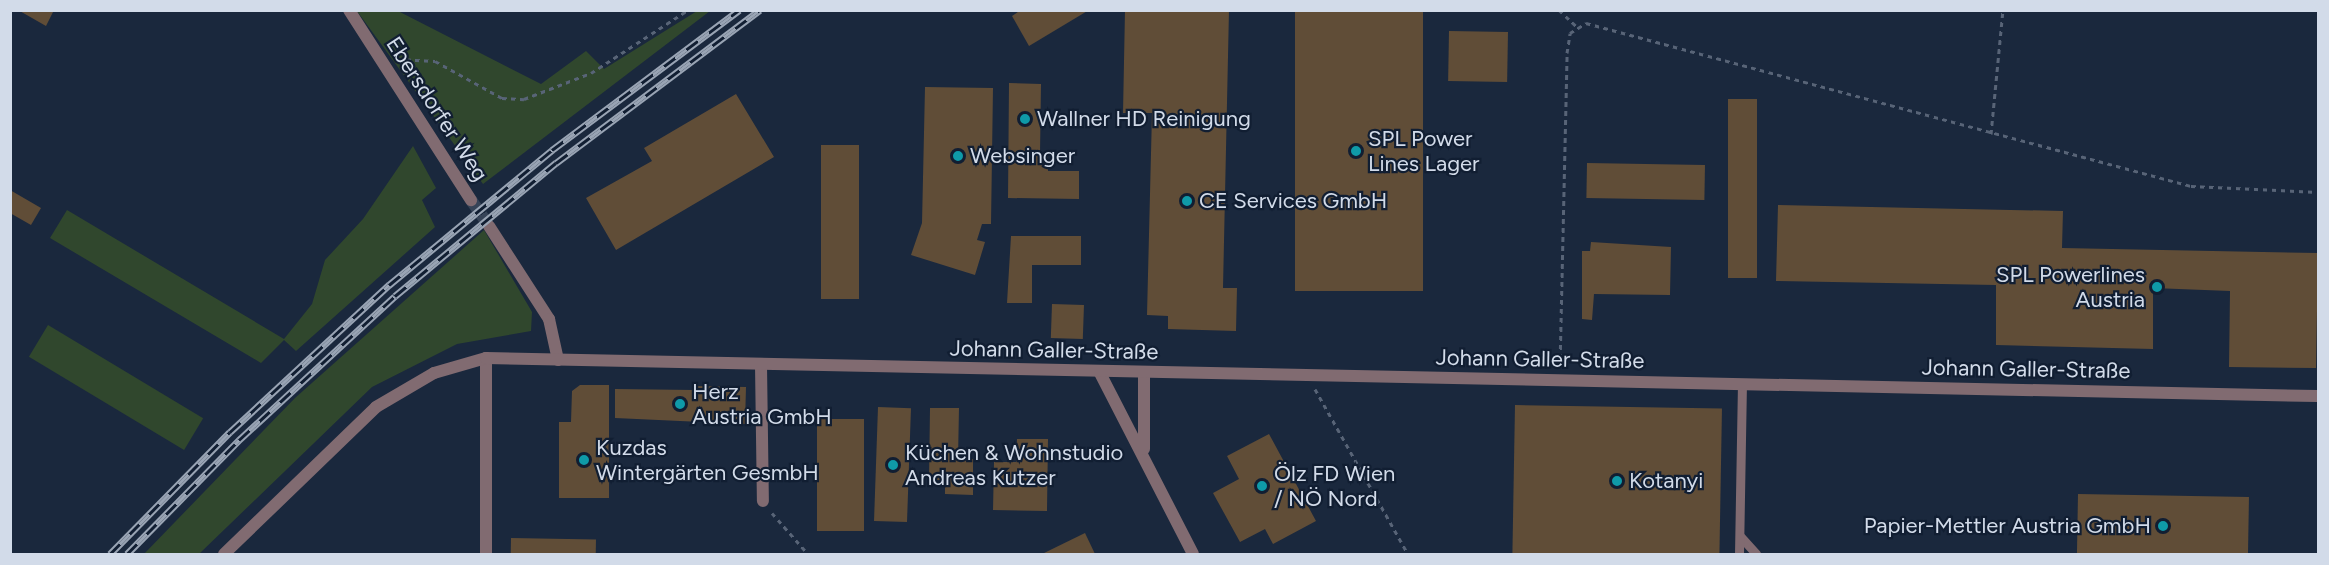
<!DOCTYPE html>
<meta charset="utf-8">
<style>
body{margin:0}
#map{position:relative;width:2329px;height:565px;overflow:hidden;background:#1a283d;font-family:Figtree,sans-serif}
div>[style]{position:absolute}
.green>*{inset:0;background:#30472d;transform-origin:0 0}
.building>*{inset:0;background:#604d37;transform-origin:0 0}
.minor-tunnel>*{height:12px;margin-top:-6px;transform-origin:0;background:repeating-linear-gradient(90deg,#364357 0 12px,transparent 0 18px)}
.path>*{height:3px;margin-top:-1.5px;transform-origin:0;background:repeating-linear-gradient(90deg,#586477 0 4.5px,transparent 0 9px)}
.service>*{height:9px;margin:-4.5px;padding:0 4.5px;transform-origin:4.5px;border-radius:4.5px;background:#816b71}
.minor>*{height:12px;margin:-6px;padding:0 6px;transform-origin:6px;border-radius:6px;background:#816b71}
.rail>*{height:7px;margin-top:-3.5px;transform-origin:0;background:repeating-linear-gradient(90deg,#111e32 0 14px,#99a4b4 0 28px);box-sizing:border-box;border-block:2px solid #99a4b4}
.dots>*{width:16px;height:16px;translate:-50% -50%;box-sizing:border-box;border:3px solid #111e32;border-radius:50%}
span{translate:-50% -50%;white-space:nowrap;text-align:center;line-height:1.15;-webkit-text-stroke:4.5px #111e32;paint-order:stroke}
.street-label{font-size:22px;color:#d2dbe9}
.poi-label{font-size:22px;color:#d2dbe9}
.left{translate:0 -50%;text-align:left}
.right{translate:-100% -50%;text-align:right}
.frame{position:absolute;inset:0;border:12px solid #d2dbe9;pointer-events:none}
</style>
<div id="map">
<div class="green">
<i style="clip-path:polygon(357px 11px,398px 11px,541px 84px,586px 51px,604px 69px,697px 11px,710px 11px,483px 184px)"></i>
<i style="clip-path:polygon(413px 146px,436px 188px,422px 200px,435px 227px,296px 351px,284px 340px,261px 363px,50px 238px,67px 210px,284px 339px,312px 304px,325px 260px,363px 219px)"></i>
<i style="clip-path:polygon(484px 230px,532px 312px,531px 331px,457px 344px,372px 387px,199px 554px,144px 554px,295px 398px)"></i>
<i style="left:48px;top:325px;width:181px;height:37px;rotate:31deg"></i>
</div>
<div class="building">
<i style="clip-path:polygon(18px 10px,54px 10px,46px 26px)"></i>
<i style="clip-path:polygon(1021px 10px,1089px 10px,1029px 46px,1012px 16px)"></i>
<i style="clip-path:polygon(1125px 10px,1229px 10px,1223px 288px,1237px 288px,1236px 331px,1168px 329px,1168px 316px,1147px 315px,1152px 113px,1123px 113px)"></i>
<i style="left:1295px;top:10px;width:128px;height:281px"></i>
<i style="left:1449px;top:31px;width:59px;height:50px;rotate:1deg"></i>
<i style="clip-path:polygon(1009px 83px,1041px 84px,1040px 154px,1048px 154px,1048px 171px,1079px 171px,1079px 199px,1008px 198px)"></i>
<i style="clip-path:polygon(925px 87px,993px 88px,991px 224px,982px 224px,977px 240px,985px 242px,975px 275px,911px 255px,922px 223px)"></i>
<i style="clip-path:polygon(736px 94px,774px 157px,616px 250px,586px 198px,652px 161px,644px 148px)"></i>
<i style="left:1728px;top:99px;width:29px;height:179px"></i>
<i style="left:821px;top:145px;width:38px;height:154px"></i>
<i style="left:1587px;top:163px;width:118px;height:35px;rotate:1deg"></i>
<i style="clip-path:polygon(10px 190px,41px 208px,31px 225px,10px 213px)"></i>
<i style="clip-path:polygon(1778px 205px,2063px 211px,2062px 248px,2318px 253px,2316px 368px,2229px 367px,2230px 291px,2153px 288px,2153px 349px,1996px 345px,1996px 285px,1776px 281px)"></i>
<i style="clip-path:polygon(1011px 236px,1081px 236px,1081px 265px,1032px 265px,1032px 303px,1007px 303px)"></i>
<i style="clip-path:polygon(1591px 242px,1671px 247px,1670px 295px,1594px 294px,1592px 320px,1582px 319px,1582px 251px,1590px 251px)"></i>
<i style="left:1052px;top:304px;width:32px;height:34px;rotate:2deg"></i>
<i style="clip-path:polygon(609px 385px,609px 498px,559px 498px,559px 422px,571px 422px,572px 391px,580px 385px)"></i>
<i style="clip-path:polygon(695px 386px,746px 387px,745px 424px,615px 418px,615px 389px,695px 390px)"></i>
<i style="left:1515px;top:405px;width:207px;height:149px;rotate:1deg"></i>
<i style="left:878px;top:407px;width:33px;height:114px;rotate:2deg"></i>
<i style="clip-path:polygon(930px 408px,959px 408px,958px 459px,973px 459px,973px 495px,945px 494px,945px 480px,929px 480px)"></i>
<i style="left:817px;top:419px;width:47px;height:112px"></i>
<i style="clip-path:polygon(1269px 434px,1316px 521px,1273px 544px,1265px 529px,1240px 542px,1213px 493px,1239px 479px,1227px 456px)"></i>
<i style="clip-path:polygon(1017px 439px,1048px 439px,1047px 511px,993px 510px,994px 462px,1016px 462px)"></i>
<i style="left:2078px;top:494px;width:171px;height:60px;rotate:1deg"></i>
<i style="clip-path:polygon(1085px 533px,1095px 554px,1042px 554px)"></i>
<i style="left:511px;top:538px;width:85px;height:16px;rotate:1deg"></i>
</div>
<div class="minor-tunnel">
<i style="left:471px;top:200px;width:32px;rotate:55deg"></i>
</div>
<div class="path">
<i style="left:1559px;top:10px;width:25px;rotate:43deg"></i>
<i style="left:397px;top:59px;width:38px;rotate:3deg"></i>
<i style="left:435px;top:61px;width:77px;rotate:28.9deg"></i>
<i style="left:502px;top:98px;width:22px;rotate:3deg"></i>
<i style="left:524px;top:99px;width:72px;rotate:-21.2deg"></i>
<i style="left:591px;top:73px;width:116px;rotate:-33deg"></i>
<i style="left:1991px;top:134px;width:125px;rotate:-84.5deg"></i>
<i style="left:1560px;top:367px;width:314px;rotate:-88.7deg"></i>
<i style="left:1567px;top:53px;width:20px;rotate:-81deg"></i>
<i style="left:1570px;top:33px;width:19px;rotate:-32deg"></i>
<i style="left:1586px;top:23px;width:627px;rotate:15.08deg"></i>
<i style="left:2191px;top:186px;width:127px;rotate:2.7deg"></i>
<i style="left:1315px;top:389px;width:189px;rotate:60.6deg"></i>
<i style="left:772px;top:513px;width:55px;rotate:48.7deg"></i>
</div>
<div class="service">
<i style="left:1740px;top:536px;width:24px;rotate:48deg"></i>
<i style="left:1739px;top:554px;width:170px;rotate:-89deg"></i>
</div>
<div class="minor">
<i style="left:349px;top:10px;width:226px;rotate:57.3deg"></i>
<i style="left:489px;top:226px;width:111px;rotate:57.2deg"></i>
<i style="left:549px;top:319px;width:42px;rotate:77.6deg"></i>
<i style="left:486px;top:358px;width:196px;rotate:90deg"></i>
<i style="left:761px;top:365px;width:136px;rotate:89.2deg"></i>
<i style="left:1100px;top:373px;width:203px;rotate:62.8deg"></i>
<i style="left:1144px;top:449px;width:77px;rotate:-90deg"></i>
<i style="left:224px;top:554px;width:211px;rotate:-44deg"></i>
<i style="left:376px;top:407px;width:67px;rotate:-30.4deg"></i>
<i style="left:434px;top:373px;width:54px;rotate:-16.1deg"></i>
<i style="left:486px;top:358px;width:1832px;rotate:1.19deg"></i>
</div>
<div class="rail">
<i style="left:110px;top:554px;width:171px;rotate:-45.5deg"></i>
<i style="left:230px;top:432px;width:217px;rotate:-42.8deg"></i>
<i style="left:389px;top:285px;width:212px;rotate:-39.6deg"></i>
<i style="left:552px;top:150px;width:234px;rotate:-36.8deg"></i>
<i style="left:127px;top:554px;width:160px;rotate:-45.5deg"></i>
<i style="left:239px;top:440px;width:212px;rotate:-42.7deg"></i>
<i style="left:395px;top:296px;width:209px;rotate:-39.6deg"></i>
<i style="left:556px;top:163px;width:255px;rotate:-36.9deg"></i>
</div>
<div class="dots">
<i style="left:1025px;top:119px;background:#0f9aa8"></i>
<i style="left:1356px;top:151px;background:#0f9aa8"></i>
<i style="left:958px;top:156px;background:#0f9aa8"></i>
<i style="left:1187px;top:201px;background:#0f9aa8"></i>
<i style="left:2157px;top:287px;background:#0f9aa8"></i>
<i style="left:680px;top:404px;background:#0f9aa8"></i>
<i style="left:584px;top:460px;background:#0f9aa8"></i>
<i style="left:893px;top:465px;background:#0f9aa8"></i>
<i style="left:1617px;top:481px;background:#0f9aa8"></i>
<i style="left:1262px;top:486px;background:#0f9aa8"></i>
<i style="left:2163px;top:526px;background:#0f9aa8"></i>
</div>
<div class="street-label">
<span style="left:437px;top:109px;rotate:57deg">Ebersdorfer Weg</span>
<span style="left:1054px;top:350px;rotate:1deg">Johann Galler-Straße</span>
<span style="left:1540px;top:359px;rotate:1deg">Johann Galler-Straße</span>
<span style="left:2026px;top:369px;rotate:1deg">Johann Galler-Straße</span>
</div>
<div class="poi-label">
<span class="left" style="left:1037px;top:119px">Wallner HD Reinigung</span>
<span class="left" style="left:1368px;top:151px">SPL Power<br>Lines Lager</span>
<span class="left" style="left:970px;top:156px">Websinger</span>
<span class="left" style="left:1199px;top:201px">CE Services GmbH</span>
<span class="right" style="left:2145px;top:287px">SPL Powerlines<br>Austria</span>
<span class="left" style="left:692px;top:404px">Herz<br>Austria GmbH</span>
<span class="left" style="left:596px;top:460px">Kuzdas<br>Wintergärten GesmbH</span>
<span class="left" style="left:905px;top:465px">Küchen &amp; Wohnstudio<br>Andreas Kutzer</span>
<span class="left" style="left:1274px;top:486px">Ölz FD Wien<br>/ NÖ Nord</span>
<span class="left" style="left:1629px;top:481px">Kotanyi</span>
<span class="right" style="left:2151px;top:526px">Papier-Mettler Austria GmbH</span>
</div>
<div class="frame"></div>
</div>
